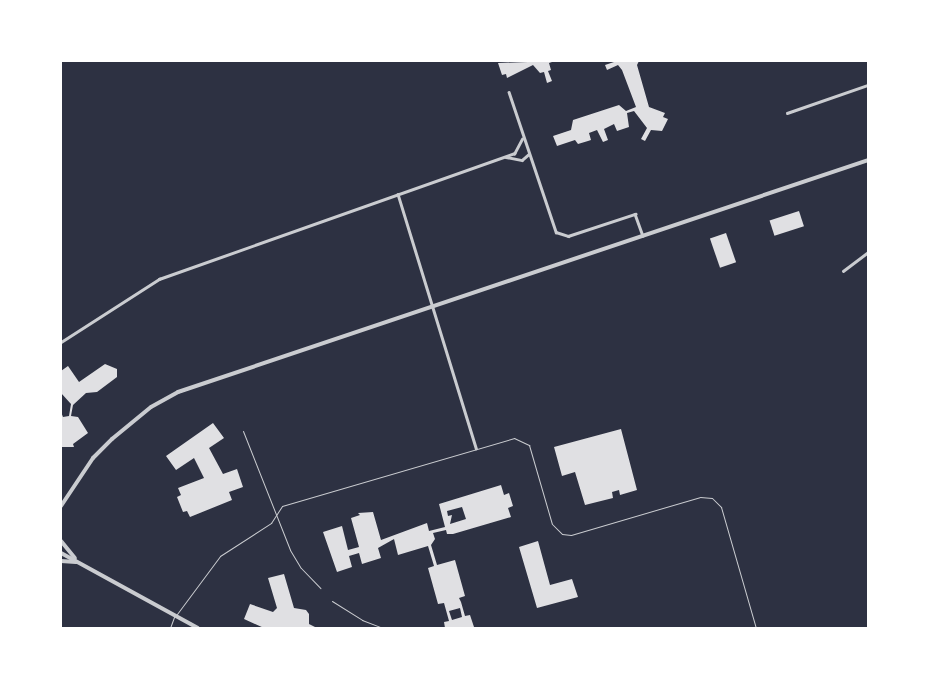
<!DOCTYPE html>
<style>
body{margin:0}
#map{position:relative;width:929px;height:689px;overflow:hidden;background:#2d3142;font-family:"Nunito Sans",sans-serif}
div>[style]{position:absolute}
.building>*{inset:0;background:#e0e0e3;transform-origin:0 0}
.service>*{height:1px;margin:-0.5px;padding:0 0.5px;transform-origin:0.5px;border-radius:0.5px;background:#caccd0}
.minor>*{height:2.5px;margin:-1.25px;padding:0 1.25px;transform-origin:1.25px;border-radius:1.25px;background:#caccd0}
.tertiary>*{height:4px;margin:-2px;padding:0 2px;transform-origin:2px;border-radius:2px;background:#caccd0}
span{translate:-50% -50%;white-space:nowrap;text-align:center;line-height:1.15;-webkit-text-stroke:4px #fff;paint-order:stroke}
.frame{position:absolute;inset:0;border:62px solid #fff;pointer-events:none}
</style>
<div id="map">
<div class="building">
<i style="clip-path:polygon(555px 61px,549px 63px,551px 70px,548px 71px,552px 81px,547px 83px,544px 72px,540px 73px,533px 65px,507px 78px,506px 74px,502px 75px,498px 63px)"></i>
<i style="clip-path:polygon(617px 61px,639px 61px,637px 65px,649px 107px,665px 113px,663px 117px,668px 119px,662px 131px,651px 130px,645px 141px,641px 139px,647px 128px,634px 111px,627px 113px,629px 127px,617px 131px,614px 124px,604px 129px,608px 140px,603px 142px,597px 130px,589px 133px,591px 140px,588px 141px,578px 144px,575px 140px,557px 146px,553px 136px,571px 130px,573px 120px,619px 105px,626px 111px,636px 107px,622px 70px,618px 65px,607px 70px,605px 65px)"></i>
<i style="left:799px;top:211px;width:16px;height:31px;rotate:72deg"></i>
<i style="left:726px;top:233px;width:31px;height:17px;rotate:71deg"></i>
<i style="clip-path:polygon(105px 364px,117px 369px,117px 377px,97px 392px,86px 393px,73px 405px,71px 416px,78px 417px,88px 433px,73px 444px,74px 447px,61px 447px,61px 412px,63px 417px,69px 416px,71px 404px,61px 393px,61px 371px,68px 366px,79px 382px)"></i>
<i style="clip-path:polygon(213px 423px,224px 438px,209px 448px,223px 474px,237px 469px,243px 487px,229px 492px,232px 500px,190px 517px,187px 511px,183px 512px,177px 497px,181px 495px,178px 488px,204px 478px,194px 458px,176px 470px,166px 456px)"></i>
<i style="clip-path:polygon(621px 429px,637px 490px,620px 495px,619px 490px,612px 492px,613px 498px,585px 505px,575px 472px,562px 476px,554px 447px)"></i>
<i style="clip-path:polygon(evenodd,501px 485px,504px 495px,509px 493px,513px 506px,508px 508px,511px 517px,453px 534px,447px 534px,446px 530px,433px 533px,435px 539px,431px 545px,437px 565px,455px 560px,465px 596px,459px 598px,461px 602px,465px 616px,470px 615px,474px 627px,445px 628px,444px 622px,449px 621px,444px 603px,438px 604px,428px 568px,434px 566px,428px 546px,398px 555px,394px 539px,378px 548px,381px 558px,362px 564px,359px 553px,349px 556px,352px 567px,337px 572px,323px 532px,342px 526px,348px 550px,359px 547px,351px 518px,360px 515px,358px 513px,373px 512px,381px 540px,427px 523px,429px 531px,445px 527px,439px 504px,501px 485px,462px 507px,466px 519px,450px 524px,452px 515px,448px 516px,447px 511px,462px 507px,501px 485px,460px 608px,462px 617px,452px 620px,449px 611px,460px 608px)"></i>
<i style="clip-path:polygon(538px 541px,550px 585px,572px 579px,578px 597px,537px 608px,519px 547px)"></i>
<i style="clip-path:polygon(284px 574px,294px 608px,306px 610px,309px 614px,309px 624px,317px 628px,264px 628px,244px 619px,250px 604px,273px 612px,277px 608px,268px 578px)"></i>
</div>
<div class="service">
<i style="left:243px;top:431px;width:128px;rotate:68.4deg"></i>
<i style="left:290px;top:550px;width:21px;rotate:59deg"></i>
<i style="left:301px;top:568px;width:28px;rotate:46deg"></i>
<i style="left:332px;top:601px;width:36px;rotate:32deg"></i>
<i style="left:362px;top:620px;width:22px;rotate:21deg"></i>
<i style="left:177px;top:614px;width:72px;rotate:-53.4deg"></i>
<i style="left:220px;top:556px;width:61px;rotate:-32.9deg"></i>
<i style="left:271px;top:523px;width:20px;rotate:-57deg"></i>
<i style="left:282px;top:506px;width:242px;rotate:-16.3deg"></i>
<i style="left:514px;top:438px;width:17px;rotate:25deg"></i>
<i style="left:529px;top:445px;width:82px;rotate:73.8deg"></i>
<i style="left:552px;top:524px;width:14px;rotate:45deg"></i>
<i style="left:562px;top:534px;width:9px;rotate:6deg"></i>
<i style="left:571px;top:535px;width:134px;rotate:-16.4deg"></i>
<i style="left:700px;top:497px;width:12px;rotate:5deg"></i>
<i style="left:712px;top:498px;width:13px;rotate:45deg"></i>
<i style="left:721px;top:507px;width:126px;rotate:73.9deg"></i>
<i style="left:170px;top:628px;width:12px;rotate:-70deg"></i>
</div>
<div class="minor">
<i style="left:509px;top:92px;width:148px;rotate:71.4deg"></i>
<i style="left:556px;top:232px;width:13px;rotate:18deg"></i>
<i style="left:568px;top:236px;width:71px;rotate:-18.2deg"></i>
<i style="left:635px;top:214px;width:23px;rotate:70deg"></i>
<i style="left:787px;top:113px;width:86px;rotate:-19.1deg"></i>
<i style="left:514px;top:154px;width:17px;rotate:-62deg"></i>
<i style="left:506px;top:157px;width:16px;rotate:11deg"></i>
<i style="left:522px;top:160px;width:9px;rotate:-41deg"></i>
<i style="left:398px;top:194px;width:266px;rotate:72.9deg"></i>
<i style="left:843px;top:271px;width:31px;rotate:-37deg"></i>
<i style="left:61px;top:342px;width:117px;rotate:-32.7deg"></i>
<i style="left:159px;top:279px;width:377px;rotate:-19.5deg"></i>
</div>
<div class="tertiary">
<i style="left:61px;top:506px;width:58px;rotate:-56.3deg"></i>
<i style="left:93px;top:458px;width:27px;rotate:-45deg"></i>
<i style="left:112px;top:439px;width:50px;rotate:-39.4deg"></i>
<i style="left:151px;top:407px;width:31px;rotate:-29deg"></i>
<i style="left:178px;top:392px;width:728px;rotate:-18.58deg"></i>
<i style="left:61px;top:541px;width:22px;rotate:51deg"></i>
<i style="left:61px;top:553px;width:156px;rotate:28.7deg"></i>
<i style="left:61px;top:561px;width:15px;rotate:4deg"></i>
</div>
<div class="frame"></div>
</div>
